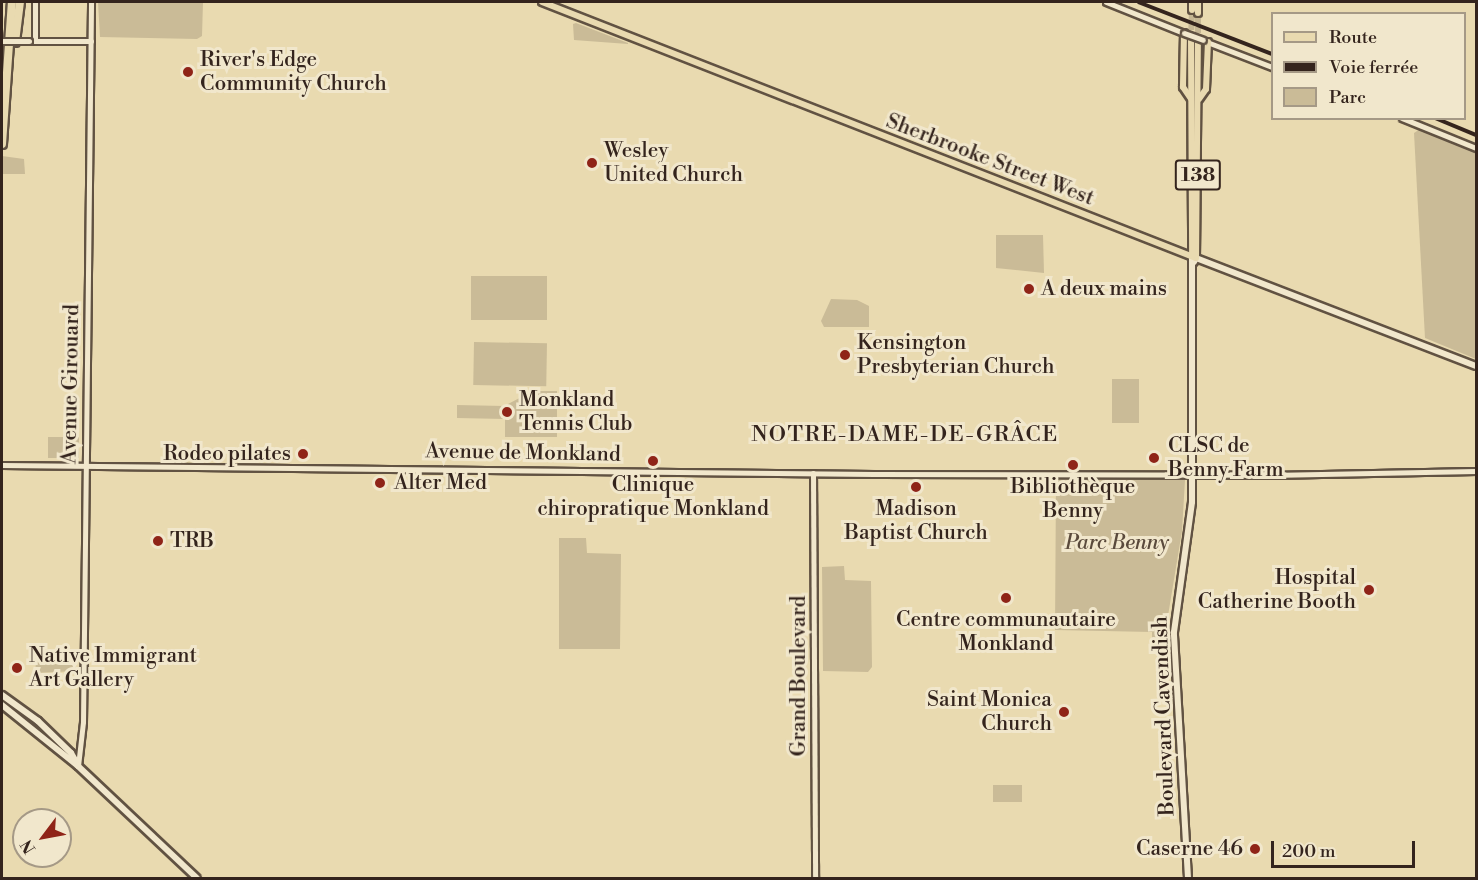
<!DOCTYPE html>
<meta charset="utf-8">
<style>
body{margin:0}
#map{position:relative;width:1478px;height:880px;overflow:hidden;background:#e9dab0;font-family:"Libre Bodoni",serif}
div>[style]{position:absolute}
.green>*{inset:0;background:#cabb97;transform-origin:0 0}
.primary-tunnel>*{height:6px;margin-top:-3px;transform-origin:0;background:repeating-linear-gradient(90deg,#c5b693 0 6px,transparent 0 9px)}
.roads{filter:drop-shadow(2px 0 #615242) drop-shadow(-2px 0 #615242) drop-shadow(0 2px #615242) drop-shadow(0 -2px #615242)}
.tertiary>*{height:5px;margin:-2.5px;padding:0 2.5px;transform-origin:2.5px;border-radius:2.5px;background:#f1e7cc}
.secondary>*{height:6px;margin:-3px;padding:0 3px;transform-origin:3px;border-radius:3px;background:#f1e7cc}
.primary>*{height:6px;margin:-3px;padding:0 3px;transform-origin:3px;border-radius:3px;background:#e9dab0}
.motorway>*{height:8px;margin:-4px;padding:0 4px;transform-origin:4px;border-radius:4px;background:#e9dab0}
.rail>*{height:4px;margin-top:-2px;transform-origin:0;background:repeating-linear-gradient(90deg,#f1e7cc 0 4.5px,#34241d 0 9px);box-sizing:border-box;border-block:2px solid #34241d}
.bridges{filter:drop-shadow(2px 0 #615242) drop-shadow(-2px 0 #615242) drop-shadow(0 2px #615242) drop-shadow(0 -2px #615242)}
.tertiary-bridge>*{height:5px;margin:-2.5px;padding:0 2.5px;transform-origin:2.5px;border-radius:2.5px;background:#f1e7cc}
.dots>*{width:16px;height:16px;translate:-50% -50%;box-sizing:border-box;border:3px solid #f1e7cc;border-radius:50%}
span{translate:-50% -50%;white-space:nowrap;text-align:center;line-height:1.15;-webkit-text-stroke:6px #f1e7cc;paint-order:stroke}
.shield-label span{padding:2px 4px;background:#f1e7cc;border:2px solid;border-radius:4px;-webkit-text-stroke-width:0}
.shield-label{font-size:20px;color:#34241d;font-weight:700}
.poi-label{font-size:21px;color:#34241d}
.left{translate:0 -50%;text-align:left}
.right{translate:-100% -50%;text-align:right}
.street-label{font-size:21px;color:#34241d}
.park-label{font-size:21px;color:#5a4a3c;font-style:italic}
.neighbourhood-label{font-size:22px;color:#34241d;letter-spacing:1.5px}
.frame{position:absolute;inset:0;border:3px solid #34241d;pointer-events:none}
.legend{position:absolute;left:1271px;top:12px;width:195px;height:108px;box-sizing:border-box;background:#f1e7cc;border:2px solid #a59986;margin:0;padding:8px 10px;list-style:none;font-size:18px;color:#34241d}
.legend li{display:flex;align-items:center;gap:12px;height:30px}
.legend b{width:30px;border:2px solid #a59986}
.north{position:absolute;left:12px;top:808px;width:60px;height:60px;box-sizing:border-box;background:#f1e7cc;border:2px solid #a59986;border-radius:50%;rotate:238deg;font-size:16px;font-weight:700;line-height:24px;text-align:center;color:#34241d}
.north::after{content:'';display:block;margin:auto;width:21px;height:27px;background:#8f2418;clip-path:polygon(50% 0,100% 100%,50% 72%,0 100%)}
.scale{position:absolute;left:1271px;top:841px;width:144px;height:27px;box-sizing:border-box;border:3px solid #34241d;border-top:0;padding-left:8px;font-size:18px;line-height:21px;white-space:nowrap;color:#34241d;-webkit-text-stroke:4px #f1e7cc;paint-order:stroke}
</style>
<div id="map">
<div class="green">
<i style="clip-path:polygon(98px 2px,203px 2px,202px 36px,197px 39px,100px 37px)"></i>
<i style="clip-path:polygon(576px 23px,628px 43px,628px 44px,574px 40px,573px 24px)"></i>
<i style="clip-path:polygon(1420px 129px,1476px 152px,1476px 359px,1425px 338px,1414px 133px)"></i>
<i style="clip-path:polygon(2px 156px,24px 159px,25px 174px,2px 174px)"></i>
<i style="clip-path:polygon(996px 235px,1043px 235px,1044px 273px,996px 268px)"></i>
<i style="left:471px;top:276px;width:76px;height:44px"></i>
<i style="clip-path:polygon(831px 299px,857px 300px,869px 306px,869px 327px,824px 327px,821px 321px)"></i>
<i style="left:474px;top:342px;width:73px;height:43px;rotate:1deg"></i>
<i style="left:1112px;top:379px;width:27px;height:44px"></i>
<i style="clip-path:polygon(533px 391px,557px 391px,557px 437px,505px 437px,505px 419px,457px 418px,457px 405px,504px 406px)"></i>
<i style="left:48px;top:437px;width:31px;height:21px"></i>
<i style="clip-path:polygon(1056px 480px,1185px 480px,1182px 531px,1164px 640px,1152px 641px,1152px 632px,1055px 630px)"></i>
<i style="clip-path:polygon(559px 538px,586px 538px,587px 553px,621px 554px,620px 649px,559px 649px)"></i>
<i style="clip-path:polygon(844px 566px,845px 580px,871px 581px,872px 667px,868px 672px,823px 671px,822px 567px)"></i>
<i style="clip-path:polygon(37px 652px,76px 653px,76px 671px,35px 673px)"></i>
<i style="left:993px;top:785px;width:29px;height:17px"></i>
</div>
<div class="primary-tunnel">
<i style="left:1191px;top:39px;width:29px;rotate:-88deg"></i>
<i style="left:1198px;top:42px;width:29px;rotate:-90deg"></i>
</div>
<div class="roads">
<div class="tertiary">
<i style="left:1106px;top:2px;width:84px;rotate:21.7deg"></i>
<i style="left:29px;top:41px;width:62px"></i>
<i style="left:35px;top:41px;width:39px;rotate:-90deg"></i>
<i style="left:1207px;top:42px;width:70px;rotate:21deg"></i>
<i style="left:1402px;top:118px;width:80px;rotate:22.1deg"></i>
<i style="left:2px;top:465px;width:872px;rotate:0.59deg"></i>
<i style="left:874px;top:474px;width:396px;rotate:0.1deg"></i>
<i style="left:1270px;top:475px;width:206px;rotate:-1.1deg"></i>
<i style="left:813px;top:473px;width:405px;rotate:89.7deg"></i>
<i style="left:78px;top:766px;width:44px;rotate:-83.5deg"></i>
<i style="left:83px;top:722px;width:720px;rotate:-89.36deg"></i>
</div>
<div class="secondary">
<i style="left:1194px;top:262px;width:4px;rotate:-63deg"></i>
<i style="left:1196px;top:258px;width:300px;rotate:21.1deg"></i>
<i style="left:2px;top:695px;width:44px;rotate:35.8deg"></i>
<i style="left:38px;top:721px;width:46px;rotate:44.1deg"></i>
<i style="left:71px;top:753px;width:14px;rotate:60deg"></i>
<i style="left:2px;top:705px;width:97px;rotate:38.8deg"></i>
<i style="left:78px;top:766px;width:163px;rotate:43.3deg"></i>
<i style="left:1188px;top:878px;width:246px;rotate:-93.3deg"></i>
<i style="left:1174px;top:632px;width:131px;rotate:-82.1deg"></i>
<i style="left:1192px;top:502px;width:246px;rotate:-90deg"></i>
</div>
<div class="primary">
<i style="left:542px;top:2px;width:702px;rotate:21.38deg"></i>
<i style="left:1196px;top:258px;width:216px;rotate:-89.5deg"></i>
<i style="left:1192px;top:2px;width:8px;rotate:90deg"></i>
<i style="left:1198px;top:2px;width:11px;rotate:90deg"></i>
<i style="left:1184px;top:33px;width:54px;rotate:91.1deg"></i>
<i style="left:1183px;top:87px;width:14px;rotate:56deg"></i>
<i style="left:1191px;top:39px;width:217px;rotate:89.7deg"></i>
<i style="left:1199px;top:99px;width:12px;rotate:-55deg"></i>
<i style="left:1206px;top:89px;width:47px;rotate:-87.6deg"></i>
</div>
<div class="motorway">
<i style="left:15px;top:42px;width:40px;rotate:-82.9deg"></i>
<i style="left:2px;top:144px;width:142px;rotate:-86deg"></i>
</div>
</div>
<div class="rail">
<i style="left:1138px;top:2px;width:144px;rotate:21.2deg"></i>
<i style="left:1435px;top:118px;width:44px;rotate:22.5deg"></i>
</div>
<div class="bridges">
<div class="tertiary-bridge">
<i style="left:1184px;top:33px;width:20px;rotate:20deg"></i>
<i style="left:2px;top:41px;width:27px"></i>
</div>
</div>
<div class="dots">
<i style="left:188px;top:72px;background:#8f2418"></i>
<i style="left:592px;top:163px;background:#8f2418"></i>
<i style="left:1029px;top:289px;background:#8f2418"></i>
<i style="left:845px;top:355px;background:#8f2418"></i>
<i style="left:507px;top:412px;background:#8f2418"></i>
<i style="left:303px;top:454px;background:#8f2418"></i>
<i style="left:1154px;top:458px;background:#8f2418"></i>
<i style="left:653px;top:461px;background:#8f2418"></i>
<i style="left:1073px;top:465px;background:#8f2418"></i>
<i style="left:380px;top:483px;background:#8f2418"></i>
<i style="left:916px;top:487px;background:#8f2418"></i>
<i style="left:158px;top:541px;background:#8f2418"></i>
<i style="left:1369px;top:590px;background:#8f2418"></i>
<i style="left:1006px;top:598px;background:#8f2418"></i>
<i style="left:17px;top:668px;background:#8f2418"></i>
<i style="left:1064px;top:712px;background:#8f2418"></i>
<i style="left:1255px;top:849px;background:#8f2418"></i>
</div>
<div class="shield-label">
<span style="left:1198px;top:175px">138</span>
</div>
<div class="poi-label">
<span class="left" style="left:200px;top:72px">River's Edge<br>Community Church</span>
<span class="left" style="left:604px;top:163px">Wesley<br>United Church</span>
<span class="left" style="left:1041px;top:289px">A deux mains</span>
<span class="left" style="left:857px;top:355px">Kensington<br>Presbyterian Church</span>
<span class="left" style="left:519px;top:412px">Monkland<br>Tennis Club</span>
<span class="left" style="left:1168px;top:458px">CLSC de<br>Benny Farm</span>
<span class="right" style="left:291px;top:454px">Rodeo pilates</span>
<span class="left" style="left:394px;top:483px">Alter Med</span>
<span style="left:653px;top:497px">Clinique<br>chiropratique Monkland</span>
<span style="left:1073px;top:499px">Bibliothèque<br>Benny</span>
<span style="left:916px;top:521px">Madison<br>Baptist Church</span>
<span class="left" style="left:170px;top:541px">TRB</span>
<span class="right" style="left:1356px;top:590px">Hospital<br>Catherine Booth</span>
<span style="left:1006px;top:632px">Centre communautaire<br>Monkland</span>
<span class="left" style="left:29px;top:668px">Native Immigrant<br>Art Gallery</span>
<span class="right" style="left:1052px;top:712px">Saint Monica<br>Church</span>
<span class="right" style="left:1243px;top:849px">Caserne 46</span>
</div>
<div class="street-label">
<span style="left:990px;top:160px;rotate:21deg">Sherbrooke Street West</span>
<span style="left:71px;top:384px;rotate:-89deg">Avenue Girouard</span>
<span style="left:523px;top:453px;rotate:1deg">Avenue de Monkland</span>
<span style="left:799px;top:676px;rotate:-90deg">Grand Boulevard</span>
<span style="left:1164px;top:716px;rotate:-92deg">Boulevard Cavendish</span>
</div>
<div class="park-label">
<span style="left:1117px;top:543px">Parc Benny</span>
</div>
<div class="neighbourhood-label">
<span style="left:905px;top:435px">NOTRE-DAME-DE-GRÂCE</span>
</div>
<div class="frame"></div>
<ul class="legend">
<li><b style="height:8px;background:#e9dab0"></b>Route</li>
<li><b style="height:8px;background:#34241d"></b>Voie ferrée</li>
<li><b style="height:16px;background:#cabb97"></b>Parc</li>
</ul>
<div class="north">N</div>
<div class="scale">200 m</div>
</div>
